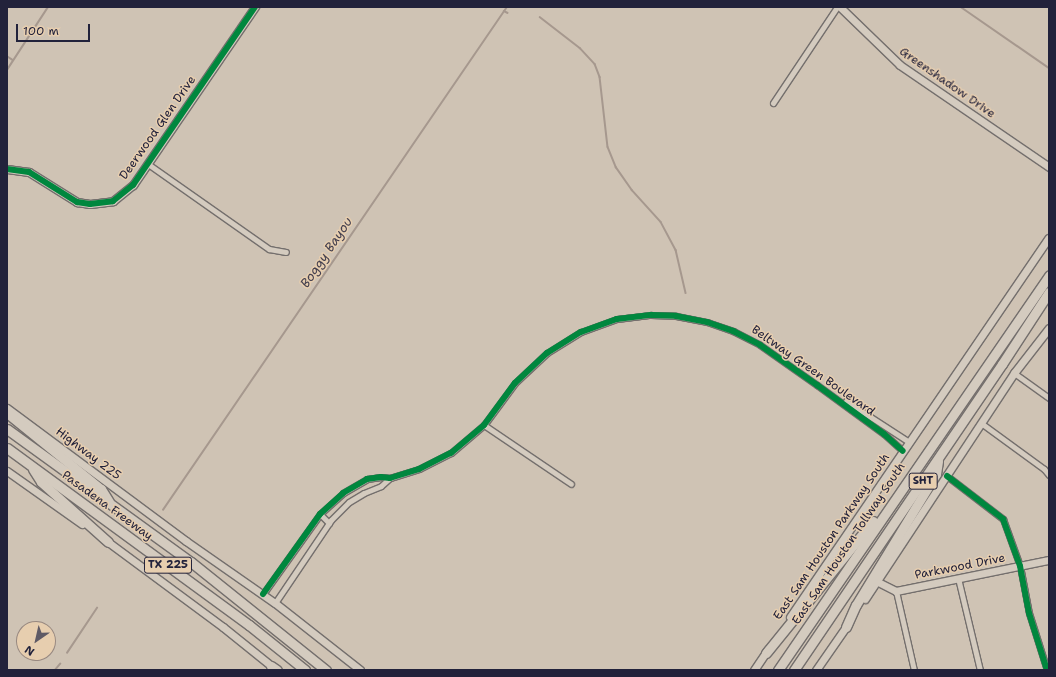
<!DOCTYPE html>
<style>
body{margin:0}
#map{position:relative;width:1056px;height:677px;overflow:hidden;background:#cfc3b4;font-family:"Shantell Sans",sans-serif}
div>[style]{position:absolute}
.stream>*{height:1.5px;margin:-0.75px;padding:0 0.75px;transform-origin:0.75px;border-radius:0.75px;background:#a6988e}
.roads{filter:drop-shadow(1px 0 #746f6d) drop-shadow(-1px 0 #746f6d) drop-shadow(0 1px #746f6d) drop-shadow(0 -1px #746f6d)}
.street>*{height:5px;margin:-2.5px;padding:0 2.5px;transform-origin:2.5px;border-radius:2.5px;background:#d4cbbf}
.secondary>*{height:7px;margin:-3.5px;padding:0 3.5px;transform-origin:3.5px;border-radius:3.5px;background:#d4cbbf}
.highway>*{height:9px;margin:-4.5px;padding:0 4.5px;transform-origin:4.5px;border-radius:4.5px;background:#d4cbbf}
.cycleway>*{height:6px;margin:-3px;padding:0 3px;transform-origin:3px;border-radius:3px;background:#00873e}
span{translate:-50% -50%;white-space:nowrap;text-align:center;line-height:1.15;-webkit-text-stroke:3px #e7ceaf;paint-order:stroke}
.shield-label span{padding:1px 3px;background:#e7ceaf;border:1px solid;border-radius:3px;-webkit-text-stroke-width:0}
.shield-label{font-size:11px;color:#22223b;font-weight:700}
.street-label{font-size:12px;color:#22223b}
.water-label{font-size:13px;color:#44404f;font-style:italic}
.frame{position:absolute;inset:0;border:8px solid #22223b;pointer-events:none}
.north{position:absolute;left:16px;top:621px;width:40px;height:40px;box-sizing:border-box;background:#e7ceaf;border:1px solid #988981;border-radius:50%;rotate:214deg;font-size:11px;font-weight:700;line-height:16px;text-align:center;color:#22223b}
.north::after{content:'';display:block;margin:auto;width:14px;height:18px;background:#5f5a65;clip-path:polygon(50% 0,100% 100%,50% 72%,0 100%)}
.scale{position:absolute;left:16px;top:24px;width:74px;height:18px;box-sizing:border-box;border:2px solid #22223b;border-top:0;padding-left:5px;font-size:12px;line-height:14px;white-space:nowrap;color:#22223b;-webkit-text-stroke:3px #e7ceaf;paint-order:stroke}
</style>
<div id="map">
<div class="stream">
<i style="left:961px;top:7px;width:107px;rotate:34.7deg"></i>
<i style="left:504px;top:11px;width:4px;rotate:27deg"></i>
<i style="left:540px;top:17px;width:51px;rotate:37.8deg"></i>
<i style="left:580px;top:48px;width:22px;rotate:47deg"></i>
<i style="left:595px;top:64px;width:14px;rotate:69deg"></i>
<i style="left:600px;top:77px;width:70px;rotate:83.5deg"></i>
<i style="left:608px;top:147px;width:22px;rotate:68deg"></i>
<i style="left:616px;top:167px;width:28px;rotate:55deg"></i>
<i style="left:632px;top:190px;width:43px;rotate:47.8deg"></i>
<i style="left:661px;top:222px;width:32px;rotate:62deg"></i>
<i style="left:676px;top:250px;width:44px;rotate:76.9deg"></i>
<i style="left:7px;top:56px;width:7px;rotate:34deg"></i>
<i style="left:7px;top:70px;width:75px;rotate:-56.9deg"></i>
<i style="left:163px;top:510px;width:609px;rotate:-55.63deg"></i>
<i style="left:67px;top:653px;width:54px;rotate:-56.3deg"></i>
<i style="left:55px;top:670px;width:8px;rotate:-50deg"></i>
</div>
<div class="roads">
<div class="street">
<i style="left:773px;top:103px;width:115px;rotate:-56.3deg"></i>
<i style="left:148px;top:164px;width:148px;rotate:35.1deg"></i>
<i style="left:269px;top:249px;width:17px;rotate:10deg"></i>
<i style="left:1014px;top:373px;width:43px;rotate:35.5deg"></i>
<i style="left:846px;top:401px;width:75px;rotate:33.1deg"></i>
<i style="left:981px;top:423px;width:78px;rotate:36.1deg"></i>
<i style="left:1044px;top:469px;width:8px;rotate:50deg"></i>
<i style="left:484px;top:425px;width:105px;rotate:34.1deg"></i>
<i style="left:947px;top:476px;width:71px;rotate:37.5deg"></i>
<i style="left:1003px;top:519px;width:50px;rotate:70.1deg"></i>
<i style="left:1020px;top:566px;width:48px;rotate:79.2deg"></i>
<i style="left:1029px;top:613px;width:60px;rotate:72.5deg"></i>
<i style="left:320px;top:514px;width:13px;rotate:45deg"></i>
<i style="left:958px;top:578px;width:95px;rotate:76.6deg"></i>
<i style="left:896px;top:591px;width:81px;rotate:77.2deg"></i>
<i style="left:263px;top:594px;width:98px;rotate:-54.5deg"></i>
<i style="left:320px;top:514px;width:31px;rotate:-42deg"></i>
<i style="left:343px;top:493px;width:28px;rotate:-30deg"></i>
<i style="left:367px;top:479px;width:14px;rotate:-8deg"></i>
<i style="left:381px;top:477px;width:9px;rotate:6deg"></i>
<i style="left:390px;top:478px;width:30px;rotate:-17deg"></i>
<i style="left:419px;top:469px;width:36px;rotate:-27deg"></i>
<i style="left:451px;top:453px;width:43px;rotate:-40.3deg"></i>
<i style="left:484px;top:425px;width:52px;rotate:-53.6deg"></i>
<i style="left:515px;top:383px;width:44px;rotate:-43.2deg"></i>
<i style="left:547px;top:353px;width:40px;rotate:-32deg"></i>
<i style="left:581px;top:332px;width:38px;rotate:-20deg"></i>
<i style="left:617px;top:319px;width:34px;rotate:-7deg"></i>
<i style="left:651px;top:315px;width:25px;rotate:2deg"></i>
<i style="left:676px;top:316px;width:32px;rotate:11deg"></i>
<i style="left:707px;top:322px;width:28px;rotate:19deg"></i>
<i style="left:733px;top:331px;width:30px;rotate:27deg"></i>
<i style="left:760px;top:345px;width:70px;rotate:35.1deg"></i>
<i style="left:817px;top:385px;width:83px;rotate:36.2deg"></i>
<i style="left:884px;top:434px;width:25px;rotate:42deg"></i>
<i style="left:275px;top:603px;width:100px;rotate:-56deg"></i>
<i style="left:331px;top:520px;width:25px;rotate:-45deg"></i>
<i style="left:349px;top:502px;width:17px;rotate:-31deg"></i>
<i style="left:364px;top:493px;width:18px;rotate:-22deg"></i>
<i style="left:381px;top:486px;width:12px;rotate:-42deg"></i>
</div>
<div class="secondary">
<i style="left:840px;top:7px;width:83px;rotate:44deg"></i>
<i style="left:900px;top:65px;width:181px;rotate:34.4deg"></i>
<i style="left:7px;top:169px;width:22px;rotate:8deg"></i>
<i style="left:29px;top:172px;width:57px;rotate:32deg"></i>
<i style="left:77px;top:202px;width:13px;rotate:9deg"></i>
<i style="left:90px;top:204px;width:23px;rotate:-7deg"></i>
<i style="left:113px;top:201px;width:26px;rotate:-39deg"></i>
<i style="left:133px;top:185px;width:216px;rotate:-55.6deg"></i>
<i style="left:7px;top:408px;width:223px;rotate:36.6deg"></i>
<i style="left:186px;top:541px;width:108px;rotate:34.9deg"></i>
<i style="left:275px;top:603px;width:108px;rotate:38.2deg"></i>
<i style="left:7px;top:471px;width:92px;rotate:35.2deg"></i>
<i style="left:104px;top:539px;width:148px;rotate:36.5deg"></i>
<i style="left:223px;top:627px;width:67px;rotate:38.9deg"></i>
<i style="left:876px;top:581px;width:22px;rotate:27deg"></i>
<i style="left:896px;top:591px;width:156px;rotate:-11.5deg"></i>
<i style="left:865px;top:599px;width:271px;rotate:-56.6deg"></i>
<i style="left:1014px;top:373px;width:57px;rotate:-52.1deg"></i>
<i style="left:790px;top:617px;width:459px;rotate:-55.7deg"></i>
<i style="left:754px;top:670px;width:25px;rotate:-56deg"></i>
<i style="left:816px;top:670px;width:56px;rotate:-55.2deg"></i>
</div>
<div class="highway">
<i style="left:7px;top:413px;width:121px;rotate:39deg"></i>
<i style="left:101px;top:489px;width:15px;rotate:58deg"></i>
<i style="left:7px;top:429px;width:227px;rotate:35.9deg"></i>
<i style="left:191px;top:562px;width:173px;rotate:38.7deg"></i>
<i style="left:7px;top:448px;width:300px;rotate:36.2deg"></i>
<i style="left:249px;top:625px;width:72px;rotate:38.8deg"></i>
<i style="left:33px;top:469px;width:15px;rotate:58deg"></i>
<i style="left:41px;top:482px;width:90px;rotate:41.8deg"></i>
<i style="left:846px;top:627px;width:24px;rotate:-66deg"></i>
<i style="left:856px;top:605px;width:153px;rotate:-58.6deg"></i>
<i style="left:936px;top:474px;width:13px;rotate:-81deg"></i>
<i style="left:766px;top:653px;width:170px;rotate:-51deg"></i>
<i style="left:271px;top:666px;width:7px;rotate:34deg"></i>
<i style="left:778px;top:670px;width:479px;rotate:-55.5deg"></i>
<i style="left:794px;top:670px;width:370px;rotate:-55.8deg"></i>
<i style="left:1002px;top:364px;width:86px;rotate:-56.9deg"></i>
</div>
</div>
<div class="cycleway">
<i style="left:7px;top:169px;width:22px;rotate:8deg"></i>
<i style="left:29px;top:172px;width:57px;rotate:32deg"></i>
<i style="left:77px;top:202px;width:13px;rotate:9deg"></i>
<i style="left:90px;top:204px;width:23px;rotate:-7deg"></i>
<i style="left:113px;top:201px;width:26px;rotate:-39deg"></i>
<i style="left:133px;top:185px;width:216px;rotate:-55.6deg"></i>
<i style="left:947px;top:476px;width:71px;rotate:37.5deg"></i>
<i style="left:1003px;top:519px;width:50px;rotate:70.1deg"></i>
<i style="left:1020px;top:566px;width:48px;rotate:79.2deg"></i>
<i style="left:1029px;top:613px;width:60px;rotate:72.5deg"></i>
<i style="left:263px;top:594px;width:98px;rotate:-54.5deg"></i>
<i style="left:320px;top:514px;width:31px;rotate:-42deg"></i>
<i style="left:343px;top:493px;width:28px;rotate:-30deg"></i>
<i style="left:367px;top:479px;width:14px;rotate:-8deg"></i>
<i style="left:381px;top:477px;width:9px;rotate:6deg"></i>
<i style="left:390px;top:478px;width:30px;rotate:-17deg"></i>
<i style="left:419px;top:469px;width:36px;rotate:-27deg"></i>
<i style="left:451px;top:453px;width:43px;rotate:-40.3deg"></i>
<i style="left:484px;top:425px;width:52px;rotate:-53.6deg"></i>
<i style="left:515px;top:383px;width:44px;rotate:-43.2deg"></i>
<i style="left:547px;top:353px;width:40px;rotate:-32deg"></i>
<i style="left:581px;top:332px;width:38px;rotate:-20deg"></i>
<i style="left:617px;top:319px;width:34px;rotate:-7deg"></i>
<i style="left:651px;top:315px;width:25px;rotate:2deg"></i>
<i style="left:676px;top:316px;width:32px;rotate:11deg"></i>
<i style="left:707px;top:322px;width:28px;rotate:19deg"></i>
<i style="left:733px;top:331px;width:30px;rotate:27deg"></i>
<i style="left:760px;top:345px;width:70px;rotate:35.1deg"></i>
<i style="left:817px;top:385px;width:83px;rotate:36.2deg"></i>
<i style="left:884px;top:434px;width:25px;rotate:42deg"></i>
</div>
<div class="shield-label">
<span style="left:923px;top:481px">SHT</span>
<span style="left:168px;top:565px">TX 225</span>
</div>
<div class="street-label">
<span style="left:947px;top:83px;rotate:35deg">Greenshadow Drive</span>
<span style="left:158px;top:128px;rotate:-55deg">Deerwood Glen Drive</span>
<span style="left:813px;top:371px;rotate:35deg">Beltway Green Boulevard</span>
<span style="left:88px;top:454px;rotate:37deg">Highway 225</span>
<span style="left:107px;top:506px;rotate:36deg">Pasadena Freeway</span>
<span style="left:832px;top:537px;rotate:-56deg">East Sam Houston Parkway South</span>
<span style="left:849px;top:544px;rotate:-56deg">East Sam Houston Tollway South</span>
<span style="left:960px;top:567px;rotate:-11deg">Parkwood Drive</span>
</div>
<div class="water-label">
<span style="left:327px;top:253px;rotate:-56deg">Boggy Bayou</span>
</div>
<div class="frame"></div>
<div class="north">N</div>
<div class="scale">100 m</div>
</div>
